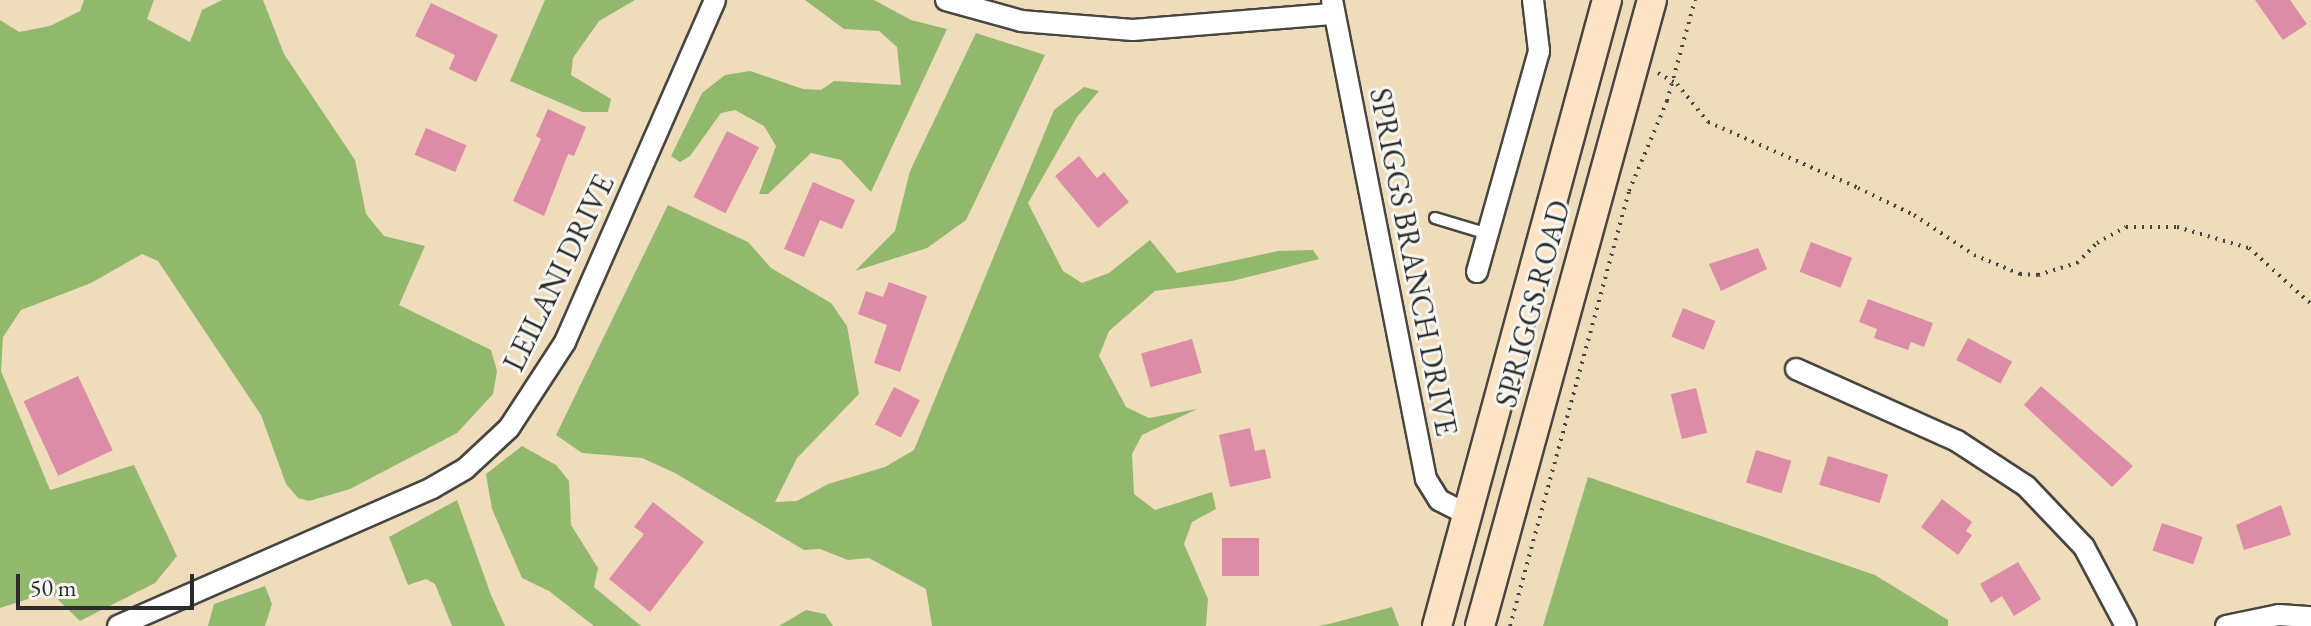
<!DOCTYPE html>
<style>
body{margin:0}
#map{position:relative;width:2311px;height:626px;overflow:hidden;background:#efdcba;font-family:"EB Garamond",serif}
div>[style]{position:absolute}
.forest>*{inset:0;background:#92b86e}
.building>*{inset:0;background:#dc8ca6;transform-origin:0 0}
.path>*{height:4px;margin-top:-2px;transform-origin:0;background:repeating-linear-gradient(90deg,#484640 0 2px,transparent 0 8px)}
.roads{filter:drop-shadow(2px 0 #484640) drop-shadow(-2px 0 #484640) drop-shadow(0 2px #484640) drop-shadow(0 -2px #484640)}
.service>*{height:10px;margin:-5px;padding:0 5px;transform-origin:5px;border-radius:5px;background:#fff}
.minor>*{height:20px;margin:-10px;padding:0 10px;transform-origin:10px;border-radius:10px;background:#fff}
.secondary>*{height:28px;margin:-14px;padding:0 14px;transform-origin:14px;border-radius:14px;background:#fee4c5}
span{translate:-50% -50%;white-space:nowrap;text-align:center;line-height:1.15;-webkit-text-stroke:6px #f6f6f2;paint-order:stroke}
.street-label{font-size:30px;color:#2b2b2b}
.scale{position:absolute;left:16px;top:574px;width:178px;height:36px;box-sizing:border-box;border:4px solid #2b2b2b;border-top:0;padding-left:10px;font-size:24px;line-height:28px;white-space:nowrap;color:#2b2b2b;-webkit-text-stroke:6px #f6f6f2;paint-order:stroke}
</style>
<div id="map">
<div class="forest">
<i style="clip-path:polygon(84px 0,154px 0,147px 19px,190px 42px,202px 10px,222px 0,263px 0,284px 54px,355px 160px,366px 214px,384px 236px,425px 246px,399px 305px,491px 350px,497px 371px,493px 394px,457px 433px,350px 489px,309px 501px,298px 498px,286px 484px,261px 415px,158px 261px,142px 254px,91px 283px,21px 310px,3px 337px,1px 371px,50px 490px,134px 465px,177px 556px,155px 583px,80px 621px,50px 592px,0 608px,0 20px,19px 32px,50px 26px,80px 11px)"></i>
<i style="clip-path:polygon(545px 0,635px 0,599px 21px,573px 58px,571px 75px,611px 99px,608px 112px,582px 112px,510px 81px)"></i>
<i style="clip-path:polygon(805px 0,874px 0,911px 20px,947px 29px,871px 192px,841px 160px,811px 153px,768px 194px,759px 194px,776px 146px,764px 126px,735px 110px,721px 113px,690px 156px,680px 162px,671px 156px,702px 93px,725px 75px,750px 71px,803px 89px,821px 90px,834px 81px,901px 85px,897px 47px,879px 31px,844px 29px)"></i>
<i style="clip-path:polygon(976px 33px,1045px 55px,966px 220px,927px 248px,855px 271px,895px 231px,910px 171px)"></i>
<i style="clip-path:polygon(1084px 87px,1099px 91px,1077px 117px,1028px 203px,1063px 271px,1082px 283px,1109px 273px,1150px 240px,1177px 273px,1278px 251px,1313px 250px,1319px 259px,1232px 281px,1155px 291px,1109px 331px,1099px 356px,1126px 407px,1149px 418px,1197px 409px,1142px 435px,1132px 454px,1134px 494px,1155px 510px,1212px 492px,1216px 509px,1192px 522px,1184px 544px,1208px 599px,1206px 626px,932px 626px,926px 589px,869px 558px,848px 560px,820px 549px,804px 550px,675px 473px,642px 458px,582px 453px,556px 435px,668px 205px,748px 242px,771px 268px,831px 303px,847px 326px,859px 394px,797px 458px,775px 502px,797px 501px,828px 484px,885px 467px,914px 450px,1054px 110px)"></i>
<i style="clip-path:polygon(522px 446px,556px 465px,569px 481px,571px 525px,598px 568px,594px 587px,641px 626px,594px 626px,549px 591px,522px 578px,492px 509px,486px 474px)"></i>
<i style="clip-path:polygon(1588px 477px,1875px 575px,1948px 620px,1948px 626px,1543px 626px)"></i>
<i style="clip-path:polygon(457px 500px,491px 595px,505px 626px,452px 626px,435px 584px,426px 579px,408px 585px,389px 537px)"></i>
<i style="clip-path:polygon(265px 586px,272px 604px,265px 626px,208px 626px,214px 604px)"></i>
<i style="clip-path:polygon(1392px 607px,1399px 626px,1319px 626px,1333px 623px)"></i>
<i style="clip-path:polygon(806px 610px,825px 614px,833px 626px,779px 626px)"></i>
</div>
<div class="building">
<i style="clip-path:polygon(2255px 0,2290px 0,2307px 24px,2283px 40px)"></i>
<i style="clip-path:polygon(431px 3px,498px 35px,476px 82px,449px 69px,455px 55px,415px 36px)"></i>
<i style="clip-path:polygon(548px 109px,586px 127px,574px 156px,568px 154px,544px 216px,513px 201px,541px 139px,536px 136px)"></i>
<i style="left:426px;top:128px;width:44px;height:29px;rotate:23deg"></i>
<i style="left:727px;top:131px;width:36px;height:74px;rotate:27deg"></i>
<i style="clip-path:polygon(1079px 156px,1097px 178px,1104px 172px,1129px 202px,1098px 228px,1055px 176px)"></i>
<i style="clip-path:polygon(813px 182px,855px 200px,842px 229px,820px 220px,804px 257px,784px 249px)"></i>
<i style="left:1811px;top:242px;width:44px;height:32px;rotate:21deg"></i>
<i style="clip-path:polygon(1758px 248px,1767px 269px,1721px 291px,1709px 264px)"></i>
<i style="clip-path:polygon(889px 282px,927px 296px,900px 372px,874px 363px,887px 325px,858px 314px,866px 291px,883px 297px)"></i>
<i style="clip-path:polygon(1868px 299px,1933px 323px,1924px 347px,1911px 342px,1908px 350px,1874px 338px,1877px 329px,1859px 322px)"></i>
<i style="left:1683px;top:308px;width:35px;height:31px;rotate:22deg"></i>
<i style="left:1968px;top:338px;width:50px;height:25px;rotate:28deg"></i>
<i style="left:1192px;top:339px;width:35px;height:53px;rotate:74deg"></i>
<i style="left:78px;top:376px;width:82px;height:60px;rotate:65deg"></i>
<i style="clip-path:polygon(2041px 386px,2133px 466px,2112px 487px,2024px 405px)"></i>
<i style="left:894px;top:387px;width:29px;height:42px;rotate:27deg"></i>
<i style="left:1696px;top:388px;width:46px;height:26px;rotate:76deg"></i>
<i style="clip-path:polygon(1250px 428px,1255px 451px,1265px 449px,1271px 478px,1230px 487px,1219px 435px)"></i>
<i style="left:1756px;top:450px;width:37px;height:34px;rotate:17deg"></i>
<i style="left:1828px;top:456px;width:63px;height:30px;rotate:17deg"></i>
<i style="clip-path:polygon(1942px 499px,1972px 522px,1966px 531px,1972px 535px,1958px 555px,1921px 527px)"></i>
<i style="clip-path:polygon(653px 502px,704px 542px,650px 612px,609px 579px,644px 534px,634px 527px)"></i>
<i style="clip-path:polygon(2281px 505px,2291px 535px,2244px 550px,2236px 525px)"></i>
<i style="left:2162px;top:523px;width:43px;height:29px;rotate:19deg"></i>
<i style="left:1222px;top:538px;width:37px;height:38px"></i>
<i style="clip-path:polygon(2018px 562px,2041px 599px,2014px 616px,2002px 596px,1991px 603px,1980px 584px)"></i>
</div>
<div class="path">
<i style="left:1658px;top:73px;width:22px;rotate:30deg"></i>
<i style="left:1677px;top:84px;width:49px;rotate:50.8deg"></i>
<i style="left:1708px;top:122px;width:164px;rotate:23.7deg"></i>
<i style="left:1858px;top:188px;width:62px;rotate:25.7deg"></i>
<i style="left:1914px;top:215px;width:72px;rotate:33.7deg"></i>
<i style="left:1974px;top:255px;width:50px;rotate:22.4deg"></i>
<i style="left:2020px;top:274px;width:18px;rotate:3deg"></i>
<i style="left:2038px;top:275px;width:41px;rotate:-17.1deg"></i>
<i style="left:2077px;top:263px;width:28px;rotate:-45deg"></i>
<i style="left:2097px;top:243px;width:33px;rotate:-29deg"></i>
<i style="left:2126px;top:227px;width:51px"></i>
<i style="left:2177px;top:227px;width:75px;rotate:16.3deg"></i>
<i style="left:2249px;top:248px;width:84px;rotate:42.1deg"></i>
<i style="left:1510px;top:626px;width:451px;rotate:-74.7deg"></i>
<i style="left:1629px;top:191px;width:98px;rotate:-67.1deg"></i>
<i style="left:1667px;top:101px;width:105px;rotate:-74.5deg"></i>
</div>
<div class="roads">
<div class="service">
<i style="left:1435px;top:218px;width:55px;rotate:16.8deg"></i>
</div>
<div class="minor">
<i style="left:946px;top:0;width:78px;rotate:15.6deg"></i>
<i style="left:1021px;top:21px;width:112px;rotate:4.6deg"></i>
<i style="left:1133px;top:30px;width:202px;rotate:-4.6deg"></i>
<i style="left:1332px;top:0;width:488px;rotate:78.9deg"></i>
<i style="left:1426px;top:479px;width:25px;rotate:58deg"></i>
<i style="left:1439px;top:500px;width:33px;rotate:27deg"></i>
<i style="left:1477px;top:272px;width:230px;rotate:-74.3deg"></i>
<i style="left:1539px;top:51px;width:51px;rotate:-96.7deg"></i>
<i style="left:1796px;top:369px;width:176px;rotate:24.1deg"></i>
<i style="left:1957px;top:441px;width:82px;rotate:33.1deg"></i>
<i style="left:2026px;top:486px;width:84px;rotate:46.4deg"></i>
<i style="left:2084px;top:547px;width:89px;rotate:62deg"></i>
<i style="left:118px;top:626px;width:343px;rotate:-23.7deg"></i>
<i style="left:432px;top:488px;width:38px;rotate:-30deg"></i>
<i style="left:465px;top:469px;width:60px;rotate:-43deg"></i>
<i style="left:509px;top:428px;width:103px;rotate:-56.9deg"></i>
<i style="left:565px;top:342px;width:373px;rotate:-66.3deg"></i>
<i style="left:2226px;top:626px;width:54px;rotate:-11.7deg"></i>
<i style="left:2279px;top:615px;width:32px;rotate:4deg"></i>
</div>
<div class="secondary">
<i style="left:1437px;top:626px;width:649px;rotate:-74.81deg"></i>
<i style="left:1480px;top:626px;width:649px;rotate:-74.64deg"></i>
</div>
</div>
<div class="street-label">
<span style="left:1413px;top:262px;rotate:79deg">SPRIGGS BRANCH DRIVE</span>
<span style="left:559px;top:273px;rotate:-64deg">LEILANI DRIVE</span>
<span style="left:1533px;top:304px;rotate:-75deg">SPRIGGS ROAD</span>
</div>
<div class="scale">50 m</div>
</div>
